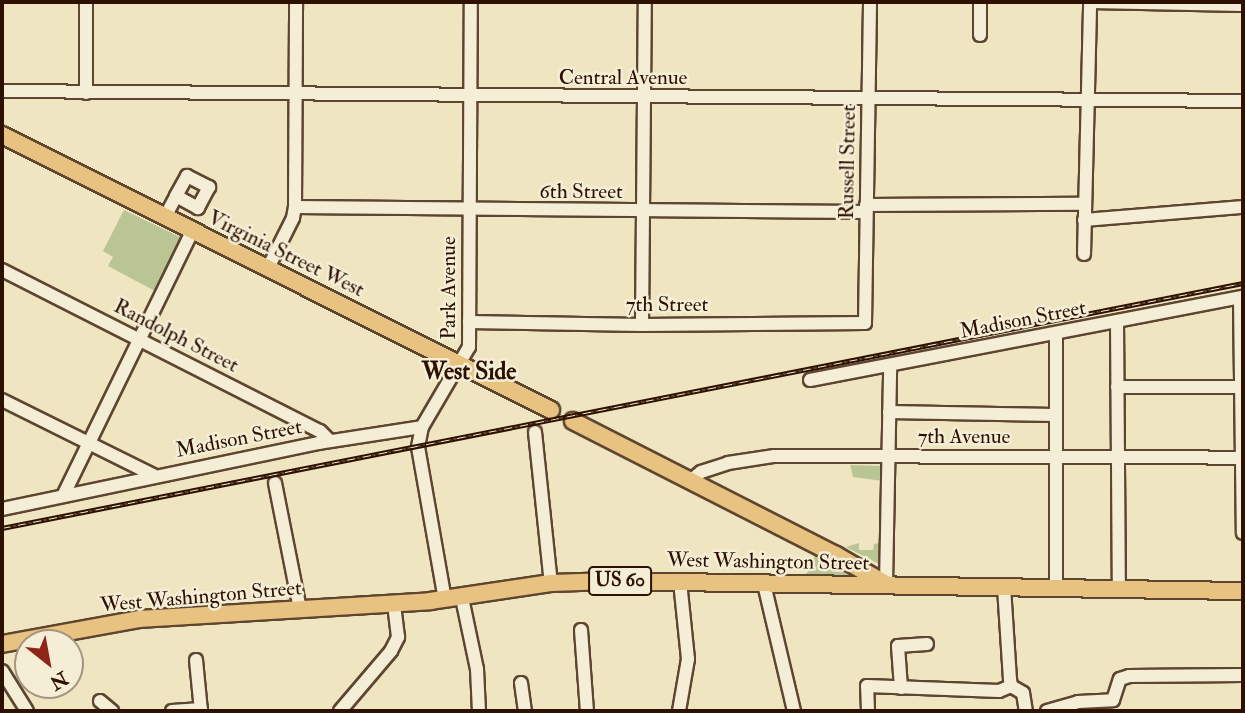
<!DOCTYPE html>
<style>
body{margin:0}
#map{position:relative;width:1245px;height:713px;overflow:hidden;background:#efe5c1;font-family:"IM FELL Double Pica",serif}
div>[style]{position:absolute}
.green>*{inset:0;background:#b9c593}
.roads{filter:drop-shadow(2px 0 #5e4530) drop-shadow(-2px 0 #5e4530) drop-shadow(0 2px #5e4530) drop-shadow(0 -2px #5e4530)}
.minor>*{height:12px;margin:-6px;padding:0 6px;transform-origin:6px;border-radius:6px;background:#f5eed7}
.major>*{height:16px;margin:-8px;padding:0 8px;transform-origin:8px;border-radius:8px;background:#e8c280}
.rail>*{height:5px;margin-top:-2.5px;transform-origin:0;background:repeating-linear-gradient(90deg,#f5eed7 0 8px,#2d1000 0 16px);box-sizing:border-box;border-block:2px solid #2d1000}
span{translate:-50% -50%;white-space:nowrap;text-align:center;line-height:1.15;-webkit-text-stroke:5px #f5eed7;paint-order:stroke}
.shield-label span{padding:2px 5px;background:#f5eed7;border:2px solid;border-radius:5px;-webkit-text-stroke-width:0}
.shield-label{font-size:19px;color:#2d1000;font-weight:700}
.street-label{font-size:21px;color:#2d1000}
.quarter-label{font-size:24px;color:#2d1000;font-weight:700}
.frame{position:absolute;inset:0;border:4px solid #2d1000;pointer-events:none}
.north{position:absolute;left:14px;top:629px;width:70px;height:70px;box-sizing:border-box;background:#f5eed7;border:2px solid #a59581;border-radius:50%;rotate:149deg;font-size:19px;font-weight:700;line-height:28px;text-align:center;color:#2d1000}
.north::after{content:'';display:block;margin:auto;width:24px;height:32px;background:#8f2418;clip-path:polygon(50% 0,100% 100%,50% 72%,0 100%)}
</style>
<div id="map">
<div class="green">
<i style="clip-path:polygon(124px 210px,182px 238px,155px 291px,108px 266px,113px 257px,103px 251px)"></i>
<i style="clip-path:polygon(850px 465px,881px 466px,884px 469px,881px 565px,846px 547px,859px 543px,859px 550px,873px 550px,874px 544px,880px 543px,883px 481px,853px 477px)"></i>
<i style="clip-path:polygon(814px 552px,856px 573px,856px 576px,805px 575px,814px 565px)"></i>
</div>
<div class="roads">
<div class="minor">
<i style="left:86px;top:2px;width:91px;rotate:90deg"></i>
<i style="left:1090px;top:2px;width:153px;rotate:1.1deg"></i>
<i style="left:980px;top:35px;width:33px;rotate:-90deg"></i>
<i style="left:2px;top:91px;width:1241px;rotate:0.46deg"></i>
<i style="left:866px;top:205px;width:218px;rotate:-0.3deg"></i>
<i style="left:295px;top:207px;width:571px;rotate:0.5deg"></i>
<i style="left:165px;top:217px;width:24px;rotate:-62deg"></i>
<i style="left:176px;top:196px;width:23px;rotate:-61deg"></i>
<i style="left:187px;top:176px;width:25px;rotate:27deg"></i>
<i style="left:209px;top:187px;width:24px;rotate:118deg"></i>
<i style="left:198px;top:208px;width:25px;rotate:-151deg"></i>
<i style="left:1084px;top:220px;width:160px;rotate:-4.7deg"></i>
<i style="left:1084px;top:254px;width:252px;rotate:-88.6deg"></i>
<i style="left:268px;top:268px;width:56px;rotate:-63.4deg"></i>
<i style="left:293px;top:218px;width:11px;rotate:-80deg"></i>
<i style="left:295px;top:207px;width:205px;rotate:-89.7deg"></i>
<i style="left:2px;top:270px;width:356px;rotate:26.9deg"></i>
<i style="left:320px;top:431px;width:14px;rotate:45deg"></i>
<i style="left:1240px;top:298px;width:235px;rotate:89.3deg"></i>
<i style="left:1117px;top:321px;width:269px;rotate:89.6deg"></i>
<i style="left:469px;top:322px;width:173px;rotate:1deg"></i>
<i style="left:642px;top:325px;width:223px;rotate:-0.5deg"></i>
<i style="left:865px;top:323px;width:321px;rotate:-89.1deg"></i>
<i style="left:642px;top:325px;width:323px;rotate:-89.5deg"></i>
<i style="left:810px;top:380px;width:441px;rotate:-10.9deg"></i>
<i style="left:1117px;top:387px;width:125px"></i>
<i style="left:2px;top:400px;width:169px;rotate:26.4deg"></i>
<i style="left:889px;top:412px;width:165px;rotate:1deg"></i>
<i style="left:535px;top:432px;width:152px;rotate:84deg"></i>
<i style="left:690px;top:481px;width:14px;rotate:-39deg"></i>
<i style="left:701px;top:472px;width:28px;rotate:-18deg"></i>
<i style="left:728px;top:463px;width:47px;rotate:-8.7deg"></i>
<i style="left:774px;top:456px;width:469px;rotate:0.2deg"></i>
<i style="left:275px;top:483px;width:128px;rotate:78.8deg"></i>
<i style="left:64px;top:494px;width:292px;rotate:-64deg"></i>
<i style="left:2px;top:509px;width:324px;rotate:-11.8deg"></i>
<i style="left:319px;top:443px;width:104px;rotate:-8.8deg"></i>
<i style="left:764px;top:584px;width:130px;rotate:76.7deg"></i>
<i style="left:886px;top:584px;width:218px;rotate:-88.9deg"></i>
<i style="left:1004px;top:587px;width:92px;rotate:86.3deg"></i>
<i style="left:1010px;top:679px;width:7px;rotate:82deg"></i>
<i style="left:1011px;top:686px;width:14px;rotate:30deg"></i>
<i style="left:1023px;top:693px;width:18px;rotate:81deg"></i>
<i style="left:1056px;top:589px;width:256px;rotate:-90deg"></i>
<i style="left:462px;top:598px;width:73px;rotate:78.1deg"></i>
<i style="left:477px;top:669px;width:42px;rotate:87.3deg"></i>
<i style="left:445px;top:600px;width:155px;rotate:-100deg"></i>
<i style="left:418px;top:447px;width:20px;rotate:-79deg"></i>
<i style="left:422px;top:427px;width:93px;rotate:-59.6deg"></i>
<i style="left:469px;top:347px;width:345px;rotate:-89.7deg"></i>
<i style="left:581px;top:630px;width:81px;rotate:85.8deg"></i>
<i style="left:196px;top:660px;width:51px;rotate:84.4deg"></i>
<i style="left:2px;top:671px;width:47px;rotate:58deg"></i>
<i style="left:521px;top:683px;width:28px;rotate:82deg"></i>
<i style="left:901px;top:688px;width:42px;rotate:-94.1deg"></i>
<i style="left:898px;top:646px;width:29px;rotate:-4deg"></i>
<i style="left:100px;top:701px;width:16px;rotate:40deg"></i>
<i style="left:172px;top:711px;width:29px;rotate:-4deg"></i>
<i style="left:340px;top:711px;width:79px;rotate:-49.6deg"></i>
<i style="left:391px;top:651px;width:16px;rotate:-63deg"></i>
<i style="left:398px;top:637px;width:33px;rotate:-97deg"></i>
<i style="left:679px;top:711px;width:53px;rotate:-80.2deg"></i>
<i style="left:688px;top:659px;width:77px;rotate:-95.9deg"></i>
<i style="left:868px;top:711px;width:25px;rotate:-92deg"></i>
<i style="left:867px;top:686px;width:132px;rotate:2.2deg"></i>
<i style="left:999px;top:691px;width:13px;rotate:-23deg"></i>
<i style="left:1047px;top:711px;width:32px;rotate:-16deg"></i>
<i style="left:1078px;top:702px;width:35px;rotate:-3deg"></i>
<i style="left:1113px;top:700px;width:22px;rotate:-72deg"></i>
<i style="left:1120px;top:679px;width:9px;rotate:-18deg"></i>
<i style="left:1129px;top:676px;width:114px;rotate:-0.5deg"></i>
</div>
<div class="major">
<i style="left:2px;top:135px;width:614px;rotate:26.61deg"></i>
<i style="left:573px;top:421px;width:295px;rotate:27deg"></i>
<i style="left:836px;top:555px;width:58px;rotate:30.1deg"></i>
<i style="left:2px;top:644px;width:139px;rotate:-10.3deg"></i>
<i style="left:139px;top:619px;width:292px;rotate:-3.5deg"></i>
<i style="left:430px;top:601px;width:122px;rotate:-8.5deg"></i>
<i style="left:551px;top:583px;width:60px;rotate:-1.9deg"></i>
<i style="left:611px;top:581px;width:632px;rotate:0.91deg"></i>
</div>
</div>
<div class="rail">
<i style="left:2px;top:528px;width:1265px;rotate:-11.17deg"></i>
</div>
<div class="shield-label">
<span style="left:620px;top:581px">US 60</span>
</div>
<div class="street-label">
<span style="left:623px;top:78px">Central Avenue</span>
<span style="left:848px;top:162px;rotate:-89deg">Russell Street</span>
<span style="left:581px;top:192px">6th Street</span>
<span style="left:286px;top:254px;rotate:26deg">Virginia Street West</span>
<span style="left:449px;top:288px;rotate:-90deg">Park Avenue</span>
<span style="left:667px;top:305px">7th Street</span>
<span style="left:1023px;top:320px;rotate:-11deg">Madison Street</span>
<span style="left:176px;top:336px;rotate:27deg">Randolph Street</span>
<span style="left:964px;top:437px">7th Avenue</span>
<span style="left:239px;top:439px;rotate:-11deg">Madison Street</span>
<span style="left:768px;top:562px;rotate:1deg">West Washington Street</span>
<span style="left:201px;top:597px;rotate:-5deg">West Washington Street</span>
</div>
<div class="quarter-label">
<span style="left:469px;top:372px">West Side</span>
</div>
<div class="frame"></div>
<div class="north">N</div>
</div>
